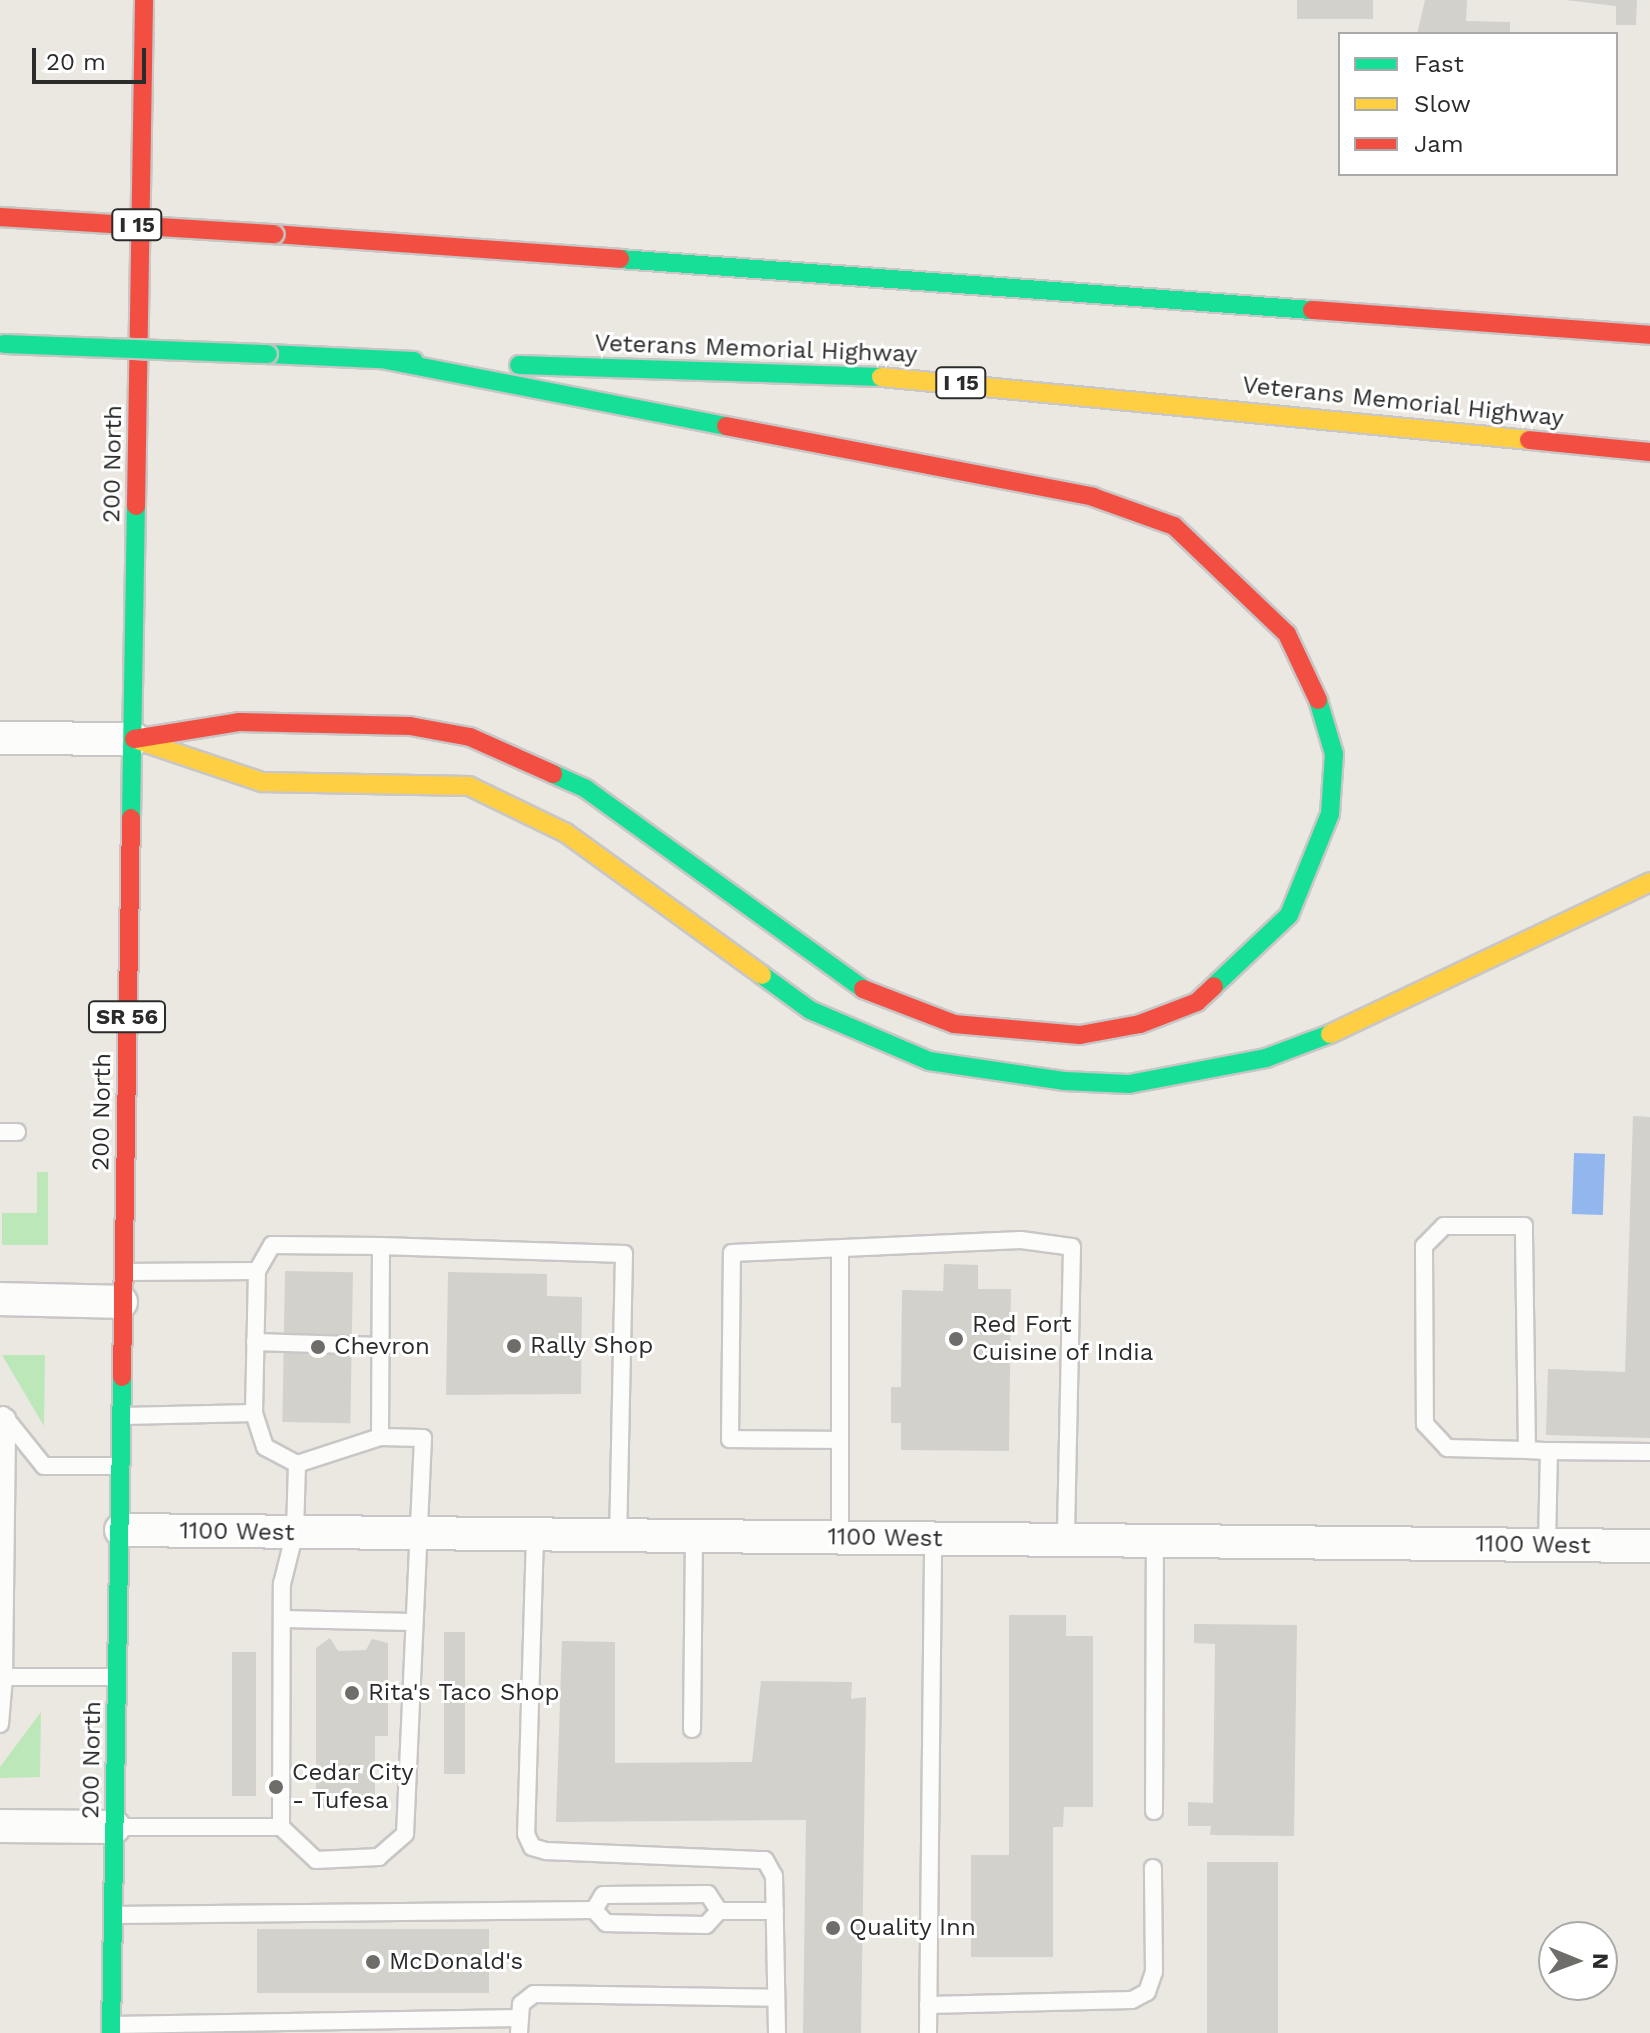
<!DOCTYPE html>
<style>
body{margin:0}
#map{position:relative;width:1650px;height:2033px;overflow:hidden;background:#eae8e0;font-family:"Work Sans",sans-serif}
div>[style]{position:absolute}
.green>*{inset:0;background:#bce7b8}
.water>*{inset:0;background:#91b7ee;transform-origin:0 0}
.building>*{inset:0;background:#d3d1cb;transform-origin:0 0}
.roads{filter:drop-shadow(2px 0 #c8c6c6) drop-shadow(-2px 0 #c8c6c6) drop-shadow(0 2px #c8c6c6) drop-shadow(0 -2px #c8c6c6)}
.lane>*{height:16px;margin:-8px;padding:0 8px;transform-origin:8px;border-radius:8px;background:#fcfcfa}
.street>*{height:32px;margin:-16px;padding:0 16px;transform-origin:16px;border-radius:16px;background:#fcfcfa}
.fast>*{height:18px;margin:-9px;padding:0 9px;transform-origin:9px;border-radius:9px;background:#16e098}
.slow>*{height:18px;margin:-9px;padding:0 9px;transform-origin:9px;border-radius:9px;background:#ffcf43}
.jam>*{height:18px;margin:-9px;padding:0 9px;transform-origin:9px;border-radius:9px;background:#f24e42}
.bridges{filter:drop-shadow(2px 0 #c5c5c1) drop-shadow(-2px 0 #c5c5c1) drop-shadow(0 2px #c5c5c1) drop-shadow(0 -2px #c5c5c1)}
.fast-bridge>*{height:18px;margin:-9px;padding:0 9px;transform-origin:9px;border-radius:9px;background:#16e098}
.jam-bridge>*{height:18px;margin:-9px;padding:0 9px;transform-origin:9px;border-radius:9px;background:#f24e42}
.dots>*{width:22px;height:22px;translate:-50% -50%;box-sizing:border-box;border:4px solid #fff;border-radius:50%}
span{translate:-50% -50%;white-space:nowrap;text-align:center;line-height:1.15;-webkit-text-stroke:6px #fff;paint-order:stroke}
.shield-label span{padding:2px 6px;background:#fff;border:2px solid;border-radius:6px;-webkit-text-stroke-width:0}
.shield-label{font-size:22px;color:#2b2b2b;font-weight:700}
.street-label{font-size:24px;color:#2b2b2b}
.poi-label{font-size:24px;color:#2b2b2b}
.left{translate:0 -50%;text-align:left}
.legend{position:absolute;left:1338px;top:32px;width:280px;height:144px;box-sizing:border-box;background:#fff;border:2px solid #aaa;margin:0;padding:10px 14px;list-style:none;font-size:24px;color:#2b2b2b}
.legend li{display:flex;align-items:center;gap:16px;height:40px}
.legend b{width:40px;border:2px solid #aaa}
.north{position:absolute;left:1538px;top:1921px;width:80px;height:80px;box-sizing:border-box;background:#fff;border:2px solid #aaa;border-radius:50%;rotate:91deg;font-size:22px;font-weight:700;line-height:32px;text-align:center;color:#2b2b2b}
.north::after{content:'';display:block;margin:auto;width:28px;height:36px;background:#6e6d6a;clip-path:polygon(50% 0,100% 100%,50% 72%,0 100%)}
.scale{position:absolute;left:32px;top:48px;width:114px;height:36px;box-sizing:border-box;border:4px solid #2b2b2b;border-top:0;padding-left:10px;font-size:24px;line-height:28px;white-space:nowrap;color:#2b2b2b;-webkit-text-stroke:6px #fff;paint-order:stroke}
</style>
<div id="map">
<div class="green">
<i style="clip-path:polygon(37px 1172px,48px 1172px,48px 1245px,2px 1245px,2px 1213px,37px 1213px)"></i>
<i style="clip-path:polygon(2px 1355px,45px 1355px,44px 1426px)"></i>
<i style="clip-path:polygon(41px 1712px,40px 1777px,0 1778px,0 1767px)"></i>
</div>
<div class="water">
<i style="left:1574px;top:1153px;width:31px;height:61px;rotate:2deg"></i>
</div>
<div class="building">
<i style="left:1297px;top:0;width:76px;height:19px"></i>
<i style="clip-path:polygon(1425px 0,1467px 0,1466px 21px,1510px 22px,1510px 34px,1417px 34px)"></i>
<i style="clip-path:polygon(1565px 0,1637px 0,1636px 25px,1616px 25px,1616px 6px)"></i>
<i style="clip-path:polygon(1633px 1116px,1650px 1117px,1650px 1438px,1546px 1435px,1548px 1369px,1625px 1372px)"></i>
<i style="clip-path:polygon(944px 1264px,978px 1265px,978px 1289px,1011px 1289px,1009px 1451px,901px 1450px,901px 1423px,891px 1423px,891px 1387px,901px 1387px,902px 1290px,943px 1291px)"></i>
<i style="left:285px;top:1271px;width:68px;height:151px;rotate:1deg"></i>
<i style="clip-path:polygon(448px 1272px,547px 1274px,547px 1296px,582px 1297px,581px 1394px,446px 1395px)"></i>
<i style="clip-path:polygon(1009px 1615px,1066px 1615px,1066px 1636px,1093px 1636px,1093px 1807px,1064px 1807px,1063px 1827px,1053px 1827px,1053px 1957px,971px 1957px,971px 1855px,1009px 1855px)"></i>
<i style="clip-path:polygon(1194px 1624px,1297px 1625px,1294px 1836px,1210px 1835px,1211px 1826px,1188px 1826px,1188px 1802px,1213px 1803px,1215px 1644px,1194px 1643px)"></i>
<i style="left:444px;top:1632px;width:21px;height:142px"></i>
<i style="clip-path:polygon(330px 1638px,338px 1651px,366px 1650px,372px 1639px,388px 1643px,388px 1736px,375px 1736px,375px 1808px,316px 1808px,316px 1648px)"></i>
<i style="clip-path:polygon(562px 1641px,615px 1642px,615px 1763px,752px 1762px,761px 1681px,852px 1682px,851px 1699px,866px 1697px,861px 2033px,803px 2033px,806px 1820px,556px 1822px)"></i>
<i style="left:232px;top:1652px;width:24px;height:144px"></i>
<i style="left:1207px;top:1862px;width:71px;height:171px"></i>
<i style="left:489px;top:1929px;width:64px;height:232px;rotate:90deg"></i>
</div>
<div class="roads">
<div class="lane">
<i style="left:0;top:1132px;width:17px"></i>
<i style="left:381px;top:1246px;width:243px;rotate:1.9deg"></i>
<i style="left:624px;top:1254px;width:281px;rotate:91.2deg"></i>
<i style="left:840px;top:1252px;width:188px;rotate:90deg"></i>
<i style="left:840px;top:1440px;width:110px;rotate:-179.5deg"></i>
<i style="left:730px;top:1439px;width:186px;rotate:-89.4deg"></i>
<i style="left:732px;top:1253px;width:289px;rotate:-2.6deg"></i>
<i style="left:1021px;top:1240px;width:51px;rotate:7.8deg"></i>
<i style="left:1072px;top:1247px;width:293px;rotate:91.2deg"></i>
<i style="left:124px;top:1272px;width:133px;rotate:-0.4deg"></i>
<i style="left:257px;top:1271px;width:30px;rotate:-60deg"></i>
<i style="left:272px;top:1245px;width:109px;rotate:0.5deg"></i>
<i style="left:381px;top:1246px;width:191px;rotate:90.3deg"></i>
<i style="left:380px;top:1437px;width:43px;rotate:1.3deg"></i>
<i style="left:423px;top:1438px;width:396px;rotate:92.6deg"></i>
<i style="left:405px;top:1834px;width:35px;rotate:139deg"></i>
<i style="left:379px;top:1857px;width:63px;rotate:177.3deg"></i>
<i style="left:316px;top:1860px;width:48px;rotate:-136.7deg"></i>
<i style="left:281px;top:1827px;width:243px;rotate:-89.8deg"></i>
<i style="left:282px;top:1584px;width:54px;rotate:-76deg"></i>
<i style="left:295px;top:1532px;width:68px;rotate:-88.3deg"></i>
<i style="left:297px;top:1464px;width:36px;rotate:-152deg"></i>
<i style="left:265px;top:1447px;width:36px;rotate:-108deg"></i>
<i style="left:254px;top:1413px;width:142px;rotate:-88.8deg"></i>
<i style="left:255px;top:1342px;width:126px;rotate:1.8deg"></i>
<i style="left:3px;top:1415px;width:65px;rotate:51.2deg"></i>
<i style="left:44px;top:1466px;width:76px"></i>
<i style="left:123px;top:1416px;width:131px;rotate:-1.3deg"></i>
<i style="left:840px;top:1440px;width:98px;rotate:90deg"></i>
<i style="left:1527px;top:1450px;width:224px;rotate:-90.8deg"></i>
<i style="left:1524px;top:1226px;width:80px;rotate:180deg"></i>
<i style="left:1444px;top:1226px;width:28px;rotate:135deg"></i>
<i style="left:1424px;top:1246px;width:178px;rotate:89.7deg"></i>
<i style="left:1425px;top:1424px;width:33px;rotate:47deg"></i>
<i style="left:1447px;top:1448px;width:80px;rotate:1.4deg"></i>
<i style="left:1527px;top:1450px;width:22px;rotate:3deg"></i>
<i style="left:297px;top:1464px;width:87px;rotate:-18deg"></i>
<i style="left:535px;top:1535px;width:299px;rotate:91.7deg"></i>
<i style="left:526px;top:1834px;width:14px;rotate:65deg"></i>
<i style="left:532px;top:1847px;width:15px;rotate:16deg"></i>
<i style="left:546px;top:1851px;width:219px;rotate:2.4deg"></i>
<i style="left:765px;top:1860px;width:18px;rotate:61deg"></i>
<i style="left:774px;top:1876px;width:157px;rotate:88.9deg"></i>
<i style="left:1547px;top:1545px;width:94px;rotate:-88.8deg"></i>
<i style="left:1549px;top:1451px;width:101px;rotate:0.6deg"></i>
<i style="left:282px;top:1619px;width:132px;rotate:1.3deg"></i>
<i style="left:4px;top:1677px;width:259px;rotate:-89.3deg"></i>
<i style="left:0;top:1724px;width:47px;rotate:-85.1deg"></i>
<i style="left:4px;top:1677px;width:112px"></i>
<i style="left:692px;top:1729px;width:193px;rotate:-89.4deg"></i>
<i style="left:1154px;top:1811px;width:270px;rotate:-89.8deg"></i>
<i style="left:115px;top:1827px;width:166px"></i>
<i style="left:594px;top:1910px;width:17px;rotate:-59deg"></i>
<i style="left:603px;top:1895px;width:105px;rotate:-0.5deg"></i>
<i style="left:708px;top:1894px;width:20px;rotate:57deg"></i>
<i style="left:113px;top:1915px;width:481px;rotate:-0.6deg"></i>
<i style="left:594px;top:1910px;width:18px;rotate:47deg"></i>
<i style="left:606px;top:1923px;width:100px;rotate:1.1deg"></i>
<i style="left:706px;top:1925px;width:19px;rotate:-47deg"></i>
<i style="left:719px;top:1911px;width:56px"></i>
<i style="left:928px;top:2005px;width:204px;rotate:-1.4deg"></i>
<i style="left:1132px;top:2000px;width:17px;rotate:-28deg"></i>
<i style="left:1147px;top:1992px;width:21px;rotate:-71deg"></i>
<i style="left:1154px;top:1972px;width:104px;rotate:-90.6deg"></i>
<i style="left:113px;top:2025px;width:406px;rotate:-1deg"></i>
<i style="left:519px;top:2033px;width:29px;rotate:-86deg"></i>
<i style="left:521px;top:2004px;width:16px;rotate:-38deg"></i>
<i style="left:534px;top:1994px;width:242px;rotate:0.9deg"></i>
<i style="left:928px;top:2033px;width:494px;rotate:-89.4deg"></i>
</div>
<div class="street">
<i style="left:0;top:738px;width:134px;rotate:0.4deg"></i>
<i style="left:0;top:1299px;width:121px;rotate:1.4deg"></i>
<i style="left:121px;top:1530px;width:1529px;rotate:0.6deg"></i>
<i style="left:0;top:1826px;width:114px;rotate:0.5deg"></i>
</div>
<div class="fast">
<i style="left:620px;top:259px;width:694px;rotate:4.22deg"></i>
<i style="left:268px;top:354px;width:146px;rotate:2.7deg"></i>
<i style="left:386px;top:360px;width:346px;rotate:11deg"></i>
<i style="left:519px;top:365px;width:362px;rotate:1.9deg"></i>
<i style="left:553px;top:774px;width:36px;rotate:24deg"></i>
<i style="left:586px;top:789px;width:342px;rotate:35.8deg"></i>
<i style="left:131px;top:818px;width:312px;rotate:-89.1deg"></i>
<i style="left:762px;top:975px;width:59px;rotate:36.1deg"></i>
<i style="left:810px;top:1010px;width:129px;rotate:23.2deg"></i>
<i style="left:929px;top:1061px;width:136px;rotate:8.4deg"></i>
<i style="left:1064px;top:1081px;width:65px;rotate:2.6deg"></i>
<i style="left:1129px;top:1084px;width:139px;rotate:-10.7deg"></i>
<i style="left:1266px;top:1058px;width:68px;rotate:-20.6deg"></i>
<i style="left:1214px;top:986px;width:103px;rotate:-43.4deg"></i>
<i style="left:1289px;top:915px;width:109px;rotate:-67.9deg"></i>
<i style="left:1330px;top:814px;width:60px;rotate:-86.2deg"></i>
<i style="left:1334px;top:754px;width:56px;rotate:-106.5deg"></i>
<i style="left:111px;top:2033px;width:656px;rotate:-89.04deg"></i>
</div>
<div class="slow">
<i style="left:881px;top:377px;width:651px;rotate:5.55deg"></i>
<i style="left:140px;top:741px;width:129px;rotate:18.6deg"></i>
<i style="left:262px;top:782px;width:207px;rotate:1.1deg"></i>
<i style="left:469px;top:786px;width:108px;rotate:25.9deg"></i>
<i style="left:566px;top:833px;width:242px;rotate:35.9deg"></i>
<i style="left:1330px;top:1034px;width:354px;rotate:-25.4deg"></i>
</div>
<div class="jam">
<i style="left:274px;top:234px;width:347px;rotate:4.1deg"></i>
<i style="left:1312px;top:310px;width:339px;rotate:4.2deg"></i>
<i style="left:726px;top:426px;width:374px;rotate:10.9deg"></i>
<i style="left:1093px;top:497px;width:86px;rotate:19.7deg"></i>
<i style="left:1174px;top:526px;width:156px;rotate:43.7deg"></i>
<i style="left:1287px;top:634px;width:73px;rotate:64.8deg"></i>
<i style="left:1529px;top:440px;width:122px;rotate:5.7deg"></i>
<i style="left:136px;top:506px;width:506px;rotate:-89.09deg"></i>
<i style="left:134px;top:739px;width:106px;rotate:-9.2deg"></i>
<i style="left:239px;top:722px;width:171px;rotate:1.3deg"></i>
<i style="left:410px;top:726px;width:61px;rotate:10.4deg"></i>
<i style="left:470px;top:737px;width:91px;rotate:24deg"></i>
<i style="left:863px;top:989px;width:97px;rotate:21deg"></i>
<i style="left:954px;top:1024px;width:126px;rotate:5deg"></i>
<i style="left:1080px;top:1035px;width:61px;rotate:-10.4deg"></i>
<i style="left:1140px;top:1024px;width:61px;rotate:-21.1deg"></i>
<i style="left:1197px;top:1002px;width:23px;rotate:-43deg"></i>
<i style="left:122px;top:1377px;width:559px;rotate:-89.08deg"></i>
</div>
</div>
<div class="bridges">
<div class="fast-bridge">
<i style="left:4px;top:344px;width:264px;rotate:2.2deg"></i>
</div>
<div class="jam-bridge">
<i style="left:0;top:217px;width:275px;rotate:3.6deg"></i>
</div>
</div>
<div class="dots">
<i style="left:956px;top:1339px;background:#6e6d6a"></i>
<i style="left:514px;top:1346px;background:#6e6d6a"></i>
<i style="left:318px;top:1347px;background:#6e6d6a"></i>
<i style="left:352px;top:1693px;background:#6e6d6a"></i>
<i style="left:276px;top:1787px;background:#6e6d6a"></i>
<i style="left:833px;top:1928px;background:#6e6d6a"></i>
<i style="left:373px;top:1962px;background:#6e6d6a"></i>
</div>
<div class="shield-label">
<span style="left:137px;top:225px">I 15</span>
<span style="left:961px;top:383px">I 15</span>
<span style="left:127px;top:1017px">SR 56</span>
</div>
<div class="street-label">
<span style="left:756px;top:349px;rotate:2deg">Veterans Memorial Highway</span>
<span style="left:1403px;top:402px;rotate:6deg">Veterans Memorial Highway</span>
<span style="left:113px;top:464px;rotate:-89deg">200 North</span>
<span style="left:102px;top:1112px;rotate:-89deg">200 North</span>
<span style="left:237px;top:1532px;rotate:1deg">1100 West</span>
<span style="left:885px;top:1538px;rotate:1deg">1100 West</span>
<span style="left:1533px;top:1545px;rotate:1deg">1100 West</span>
<span style="left:92px;top:1760px;rotate:-89deg">200 North</span>
</div>
<div class="poi-label">
<span class="left" style="left:972px;top:1339px">Red Fort<br>Cuisine of India</span>
<span class="left" style="left:530px;top:1346px">Rally Shop</span>
<span class="left" style="left:334px;top:1347px">Chevron</span>
<span class="left" style="left:368px;top:1693px">Rita's Taco Shop</span>
<span class="left" style="left:292px;top:1787px">Cedar City<br>- Tufesa</span>
<span class="left" style="left:849px;top:1928px">Quality Inn</span>
<span class="left" style="left:389px;top:1962px">McDonald's</span>
</div>
<ul class="legend">
<li><b style="height:10px;background:#16e098"></b>Fast</li>
<li><b style="height:10px;background:#ffcf43"></b>Slow</li>
<li><b style="height:10px;background:#f24e42"></b>Jam</li>
</ul>
<div class="north">N</div>
<div class="scale">20 m</div>
</div>
